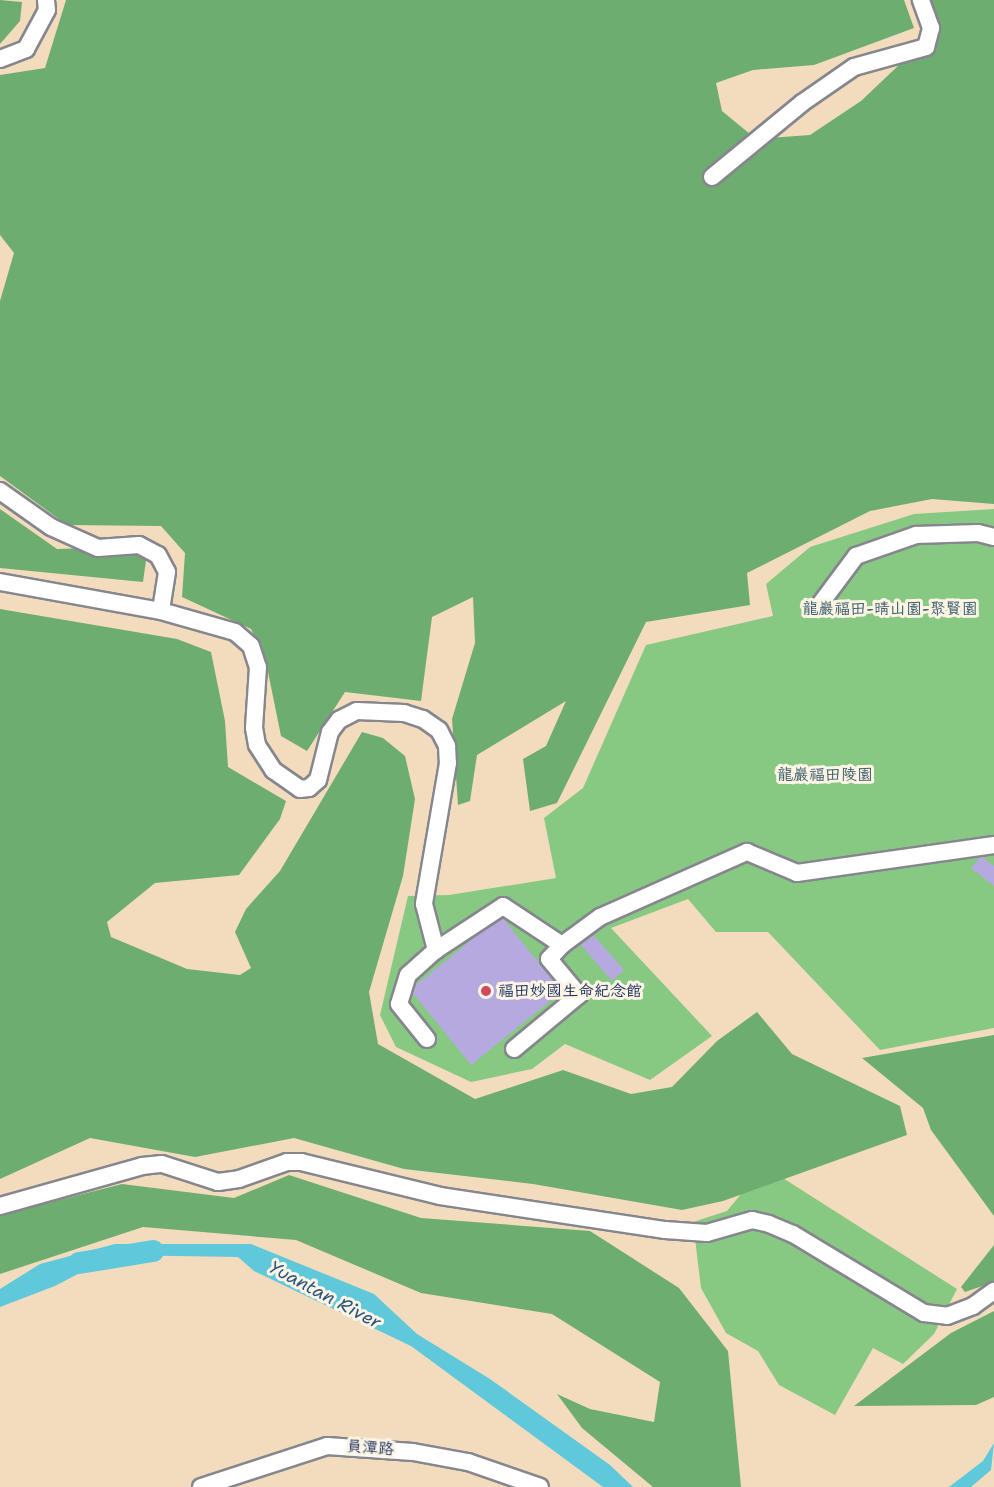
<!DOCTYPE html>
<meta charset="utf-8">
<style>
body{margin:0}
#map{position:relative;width:994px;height:1487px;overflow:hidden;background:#f2dcbd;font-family:"Shantell Sans","LXGW WenKai TC",sans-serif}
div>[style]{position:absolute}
.green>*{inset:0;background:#87c982}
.forest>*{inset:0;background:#6dad70}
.water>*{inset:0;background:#5fc8db}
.river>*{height:22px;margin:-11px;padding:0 11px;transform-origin:11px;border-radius:11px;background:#5fc8db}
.building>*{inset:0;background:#b6a9df;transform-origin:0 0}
.roads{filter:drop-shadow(2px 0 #86868e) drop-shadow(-2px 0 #86868e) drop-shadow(0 2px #86868e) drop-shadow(0 -2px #86868e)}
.minor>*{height:16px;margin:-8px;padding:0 8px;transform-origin:8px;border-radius:8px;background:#fff}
.dots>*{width:16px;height:16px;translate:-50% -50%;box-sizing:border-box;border:3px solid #fcf5e5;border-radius:50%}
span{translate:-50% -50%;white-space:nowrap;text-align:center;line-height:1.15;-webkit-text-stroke:6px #fcf5e5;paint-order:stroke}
.park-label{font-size:16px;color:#3b5d69}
.poi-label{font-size:16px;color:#1b2f5e}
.left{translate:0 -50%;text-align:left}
.street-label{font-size:16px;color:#1b2f5e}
.water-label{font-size:18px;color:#2c557d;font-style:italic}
</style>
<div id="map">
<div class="green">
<i style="clip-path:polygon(994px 509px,994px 1028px,880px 1050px,768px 932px,716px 932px,688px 899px,611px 928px,712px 1036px,650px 1080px,565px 1044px,532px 1069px,471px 1082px,396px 1047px,380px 1015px,408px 896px,449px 895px,556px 878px,544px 818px,583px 788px,646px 645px,773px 616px,766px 584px,810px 547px,914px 514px)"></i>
<i style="clip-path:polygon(764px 1166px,957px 1289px,934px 1334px,903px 1364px,873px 1348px,835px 1415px,779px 1385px,758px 1351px,726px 1333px,701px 1288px,693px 1222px,727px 1211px)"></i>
</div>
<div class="forest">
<i style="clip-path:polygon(0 0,22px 2px,20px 21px,0 44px)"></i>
<i style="clip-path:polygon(66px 0,904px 0,914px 28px,814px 65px,753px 70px,716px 83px,722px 111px,756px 139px,810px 135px,861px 101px,939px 27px,928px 0,994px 0,994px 504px,932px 499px,870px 511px,747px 573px,750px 605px,646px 622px,557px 803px,530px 811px,523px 759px,546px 746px,566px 701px,477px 755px,470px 801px,458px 805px,452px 719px,475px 643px,473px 597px,432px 617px,421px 701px,345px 692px,307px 751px,281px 736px,266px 662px,251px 629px,182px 597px,185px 553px,161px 526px,67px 525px,0 476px,0 301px,14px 253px,0 235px,0 75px,45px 68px)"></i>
<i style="clip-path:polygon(0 509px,57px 549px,148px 546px,143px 582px,0 568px)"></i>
<i style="clip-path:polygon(0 609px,177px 639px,211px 652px,225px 721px,228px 767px,286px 801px,280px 819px,239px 875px,155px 883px,107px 922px,111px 937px,187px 969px,240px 975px,251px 968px,235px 932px,246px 909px,280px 871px,362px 732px,383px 738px,405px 756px,415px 799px,403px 876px,369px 992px,378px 1044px,475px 1099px,563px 1070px,631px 1094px,672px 1087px,717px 1041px,757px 1012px,792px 1054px,900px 1106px,907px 1135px,723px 1201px,682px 1210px,533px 1184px,404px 1169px,294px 1138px,195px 1157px,90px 1138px,0 1179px)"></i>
<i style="clip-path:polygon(994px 1035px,994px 1216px,931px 1130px,923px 1108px,862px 1058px)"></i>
<i style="clip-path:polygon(289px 1175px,421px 1218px,590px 1231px,679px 1288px,728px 1351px,741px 1487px,653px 1487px,582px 1428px,557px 1394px,590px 1409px,654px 1422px,660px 1382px,552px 1314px,421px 1293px,296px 1240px,143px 1227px,0 1274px,0 1215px,122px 1184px,234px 1198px)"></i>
<i style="clip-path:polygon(994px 1245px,994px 1282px,965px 1292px,961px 1287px)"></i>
<i style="clip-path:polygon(994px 1311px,994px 1397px,976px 1405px,854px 1406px,951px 1333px)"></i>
</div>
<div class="water">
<i style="clip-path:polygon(115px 1244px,251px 1244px,374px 1294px,417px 1334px,490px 1379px,610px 1465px,633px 1487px,603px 1487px,411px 1346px,254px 1271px,238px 1257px,114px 1255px,55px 1286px,0 1307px,0 1289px,40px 1264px)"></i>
<i style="clip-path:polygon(994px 1443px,991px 1470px,971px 1487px,949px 1487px,983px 1461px)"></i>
</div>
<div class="river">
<i style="left:79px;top:1263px;width:75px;rotate:-9.2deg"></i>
</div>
<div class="building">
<i style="clip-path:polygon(981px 856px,994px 866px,994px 886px,971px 868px)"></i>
<i style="left:501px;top:916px;width:97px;height:117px;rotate:51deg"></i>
<i style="left:590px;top:931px;width:52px;height:16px;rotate:49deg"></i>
</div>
<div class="roads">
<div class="minor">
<i style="left:0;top:59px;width:28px;rotate:-21deg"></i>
<i style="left:26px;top:49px;width:44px;rotate:-61.7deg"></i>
<i style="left:47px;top:10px;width:10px;rotate:-96deg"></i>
<i style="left:712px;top:177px;width:117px;rotate:-39.4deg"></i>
<i style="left:802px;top:103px;width:63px;rotate:-34.7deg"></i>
<i style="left:854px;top:67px;width:75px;rotate:-15.5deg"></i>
<i style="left:926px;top:47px;width:20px;rotate:-75deg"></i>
<i style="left:931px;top:28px;width:30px;rotate:-110deg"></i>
<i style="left:0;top:491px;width:62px;rotate:35.2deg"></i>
<i style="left:51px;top:527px;width:51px;rotate:24.1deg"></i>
<i style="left:98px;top:548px;width:41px;rotate:-4.2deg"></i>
<i style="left:139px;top:545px;width:21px;rotate:28deg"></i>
<i style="left:158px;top:555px;width:19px;rotate:62deg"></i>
<i style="left:167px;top:572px;width:39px;rotate:99deg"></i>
<i style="left:0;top:582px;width:164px;rotate:10.2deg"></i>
<i style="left:161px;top:611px;width:77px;rotate:15.8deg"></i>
<i style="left:235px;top:632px;width:21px;rotate:41deg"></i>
<i style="left:251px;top:646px;width:22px;rotate:72deg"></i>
<i style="left:258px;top:667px;width:61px;rotate:93.8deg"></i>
<i style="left:254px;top:728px;width:17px;rotate:80deg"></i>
<i style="left:257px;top:745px;width:30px;rotate:57deg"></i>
<i style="left:273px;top:770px;width:33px;rotate:35deg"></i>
<i style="left:300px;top:789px;width:9px;rotate:-6deg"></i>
<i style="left:309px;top:788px;width:12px;rotate:-42deg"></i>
<i style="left:318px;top:780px;width:49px;rotate:-76deg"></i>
<i style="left:330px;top:732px;width:15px;rotate:-53deg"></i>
<i style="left:339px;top:720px;width:20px;rotate:-27deg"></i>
<i style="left:357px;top:711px;width:47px;rotate:2.4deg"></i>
<i style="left:404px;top:713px;width:20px;rotate:18deg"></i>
<i style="left:423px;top:719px;width:19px;rotate:35deg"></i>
<i style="left:439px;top:730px;width:18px;rotate:63deg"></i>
<i style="left:447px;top:746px;width:17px;rotate:87deg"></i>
<i style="left:448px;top:763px;width:143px;rotate:99.7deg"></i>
<i style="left:424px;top:904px;width:48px;rotate:75.4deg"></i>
<i style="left:818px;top:607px;width:64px;rotate:-53.3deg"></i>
<i style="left:856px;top:556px;width:64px;rotate:-19.3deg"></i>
<i style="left:916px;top:535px;width:62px;rotate:-1.8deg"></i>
<i style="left:978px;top:533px;width:16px;rotate:14deg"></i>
<i style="left:427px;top:1039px;width:45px;rotate:-128.7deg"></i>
<i style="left:399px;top:1004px;width:30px;rotate:-73deg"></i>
<i style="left:408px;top:975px;width:38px;rotate:-42deg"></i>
<i style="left:436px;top:950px;width:80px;rotate:-33.3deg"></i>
<i style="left:503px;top:906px;width:71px;rotate:33.5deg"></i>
<i style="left:562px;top:945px;width:47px;rotate:-36.4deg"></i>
<i style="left:600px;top:917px;width:161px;rotate:-23.9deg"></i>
<i style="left:747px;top:852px;width:54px;rotate:22.8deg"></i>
<i style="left:797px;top:873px;width:199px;rotate:-8.1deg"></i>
<i style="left:514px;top:1049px;width:85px;rotate:-39.7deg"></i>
<i style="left:579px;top:995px;width:47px;rotate:-129.8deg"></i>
<i style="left:549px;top:959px;width:19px;rotate:-47deg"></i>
<i style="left:0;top:1206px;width:148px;rotate:-15.7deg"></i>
<i style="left:142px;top:1166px;width:20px;rotate:-6deg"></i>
<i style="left:162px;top:1164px;width:59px;rotate:17.8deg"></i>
<i style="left:218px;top:1182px;width:21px;rotate:-8deg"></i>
<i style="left:239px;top:1179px;width:51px;rotate:-19.5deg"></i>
<i style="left:287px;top:1162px;width:14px"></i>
<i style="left:301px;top:1162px;width:143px;rotate:13.7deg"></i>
<i style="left:440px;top:1196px;width:228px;rotate:8.6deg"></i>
<i style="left:665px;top:1230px;width:42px;rotate:4.1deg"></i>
<i style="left:707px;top:1233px;width:47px;rotate:-16.1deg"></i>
<i style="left:752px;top:1220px;width:17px;rotate:13deg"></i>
<i style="left:769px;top:1224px;width:26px;rotate:23deg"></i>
<i style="left:793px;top:1234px;width:153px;rotate:31.1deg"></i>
<i style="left:924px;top:1313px;width:23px;rotate:7deg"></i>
<i style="left:947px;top:1316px;width:28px;rotate:-21deg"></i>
<i style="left:973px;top:1306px;width:26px;rotate:-36deg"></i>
<i style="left:201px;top:1487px;width:133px;rotate:-18deg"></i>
<i style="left:327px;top:1446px;width:86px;rotate:4deg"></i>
<i style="left:413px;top:1452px;width:56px;rotate:10.3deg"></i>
<i style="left:468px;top:1462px;width:76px;rotate:19.1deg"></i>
</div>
</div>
<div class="dots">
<i style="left:486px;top:991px;background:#d1495b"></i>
</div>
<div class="park-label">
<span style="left:890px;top:609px">龍巖福田-晴山園-聚賢園</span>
<span style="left:825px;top:775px">龍巖福田陵園</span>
</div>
<div class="poi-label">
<span class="left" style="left:498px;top:991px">福田妙國生命紀念館</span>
</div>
<div class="street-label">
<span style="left:370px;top:1448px;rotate:4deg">員潭路</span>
</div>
<div class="water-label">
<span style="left:325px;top:1295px;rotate:28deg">Yuantan River</span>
</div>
</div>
